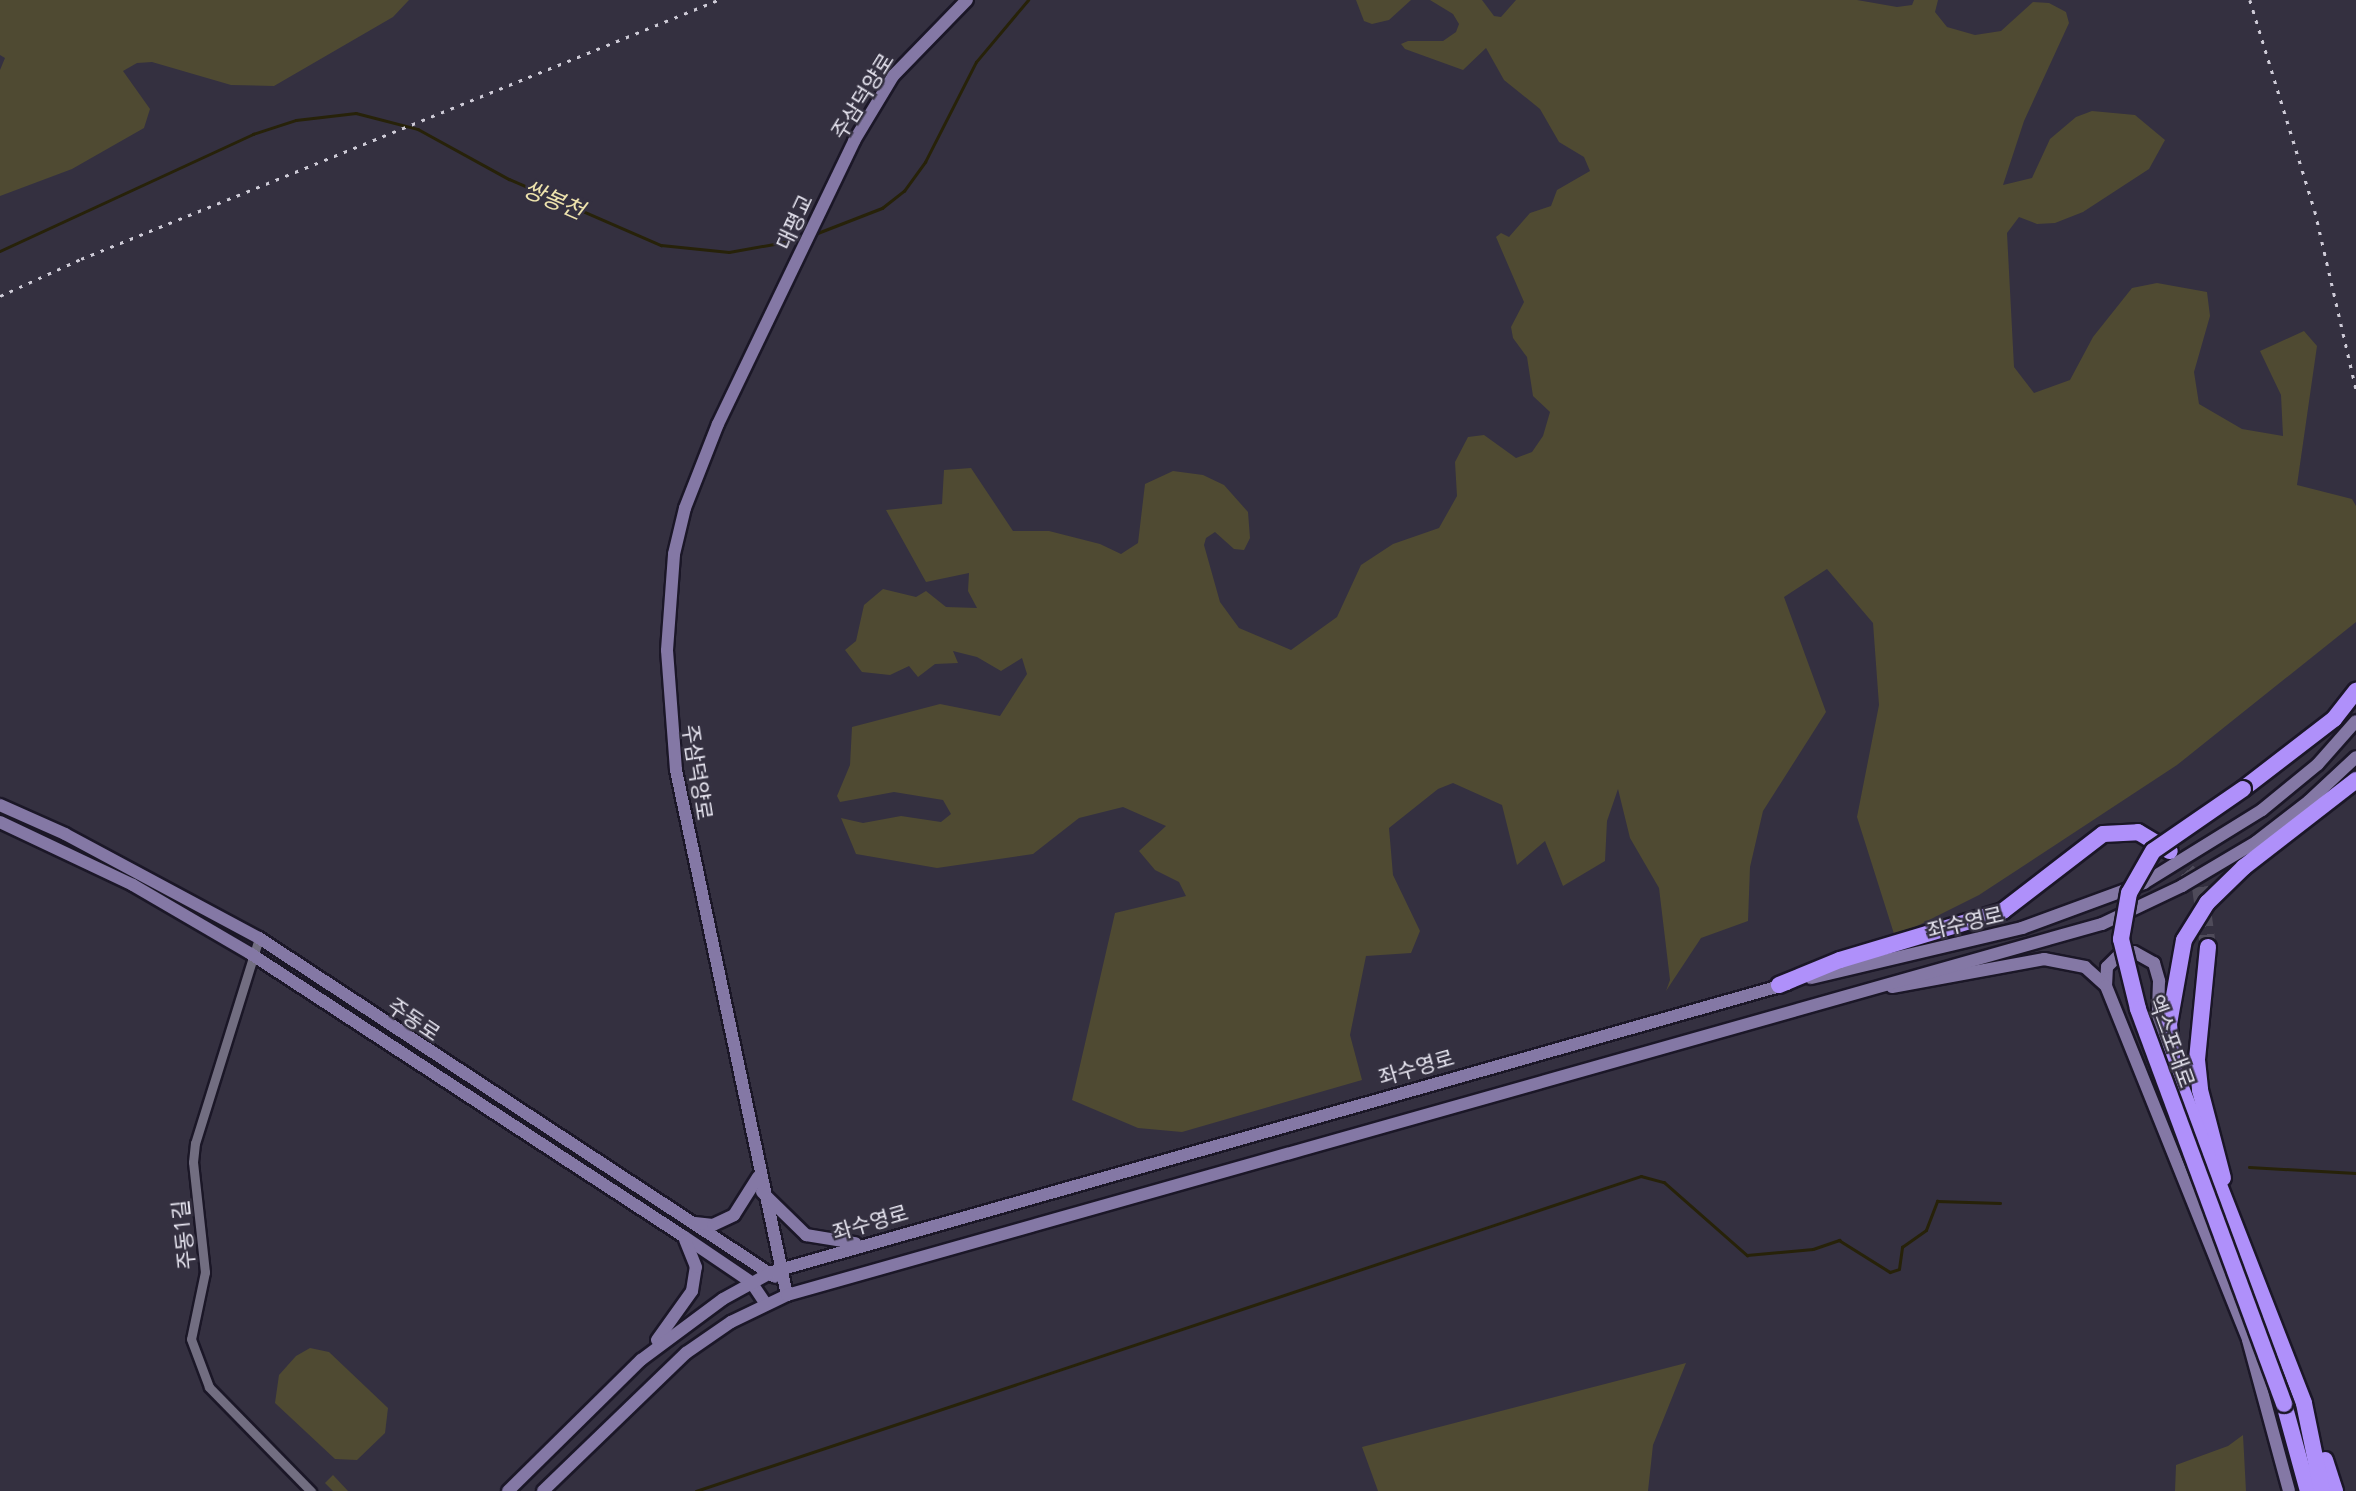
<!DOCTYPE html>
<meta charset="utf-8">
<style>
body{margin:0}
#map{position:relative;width:2356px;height:1491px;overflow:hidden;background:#343040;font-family:"Open Sans","Noto Sans KR",sans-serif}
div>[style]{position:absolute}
.green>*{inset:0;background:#4f4a32}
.stream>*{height:2.5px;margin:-1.25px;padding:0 1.25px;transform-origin:1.25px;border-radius:1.25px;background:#272209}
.highway-tunnel>*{height:16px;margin-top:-8px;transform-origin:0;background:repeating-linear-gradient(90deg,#4f4b5a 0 16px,transparent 0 24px)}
.roads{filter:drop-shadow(2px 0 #1b1727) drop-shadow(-2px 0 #1b1727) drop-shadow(0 2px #1b1727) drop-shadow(0 -2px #1b1727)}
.street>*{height:9px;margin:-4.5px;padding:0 4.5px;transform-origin:4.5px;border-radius:4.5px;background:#726e81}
.secondary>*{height:12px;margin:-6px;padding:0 6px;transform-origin:6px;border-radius:6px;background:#8478a5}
.highway>*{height:16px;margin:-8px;padding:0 8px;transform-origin:8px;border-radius:8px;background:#af90fa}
.rail>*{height:2.5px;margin-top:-1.25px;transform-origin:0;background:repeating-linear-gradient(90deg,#cecbd7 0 3.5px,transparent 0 10.5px)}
.bridges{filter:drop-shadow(2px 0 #1b1727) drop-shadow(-2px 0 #1b1727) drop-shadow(0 2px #1b1727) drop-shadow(0 -2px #1b1727)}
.highway-bridge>*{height:16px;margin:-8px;padding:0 8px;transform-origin:8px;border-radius:8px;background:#af90fa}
span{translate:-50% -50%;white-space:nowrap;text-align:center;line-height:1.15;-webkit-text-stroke:5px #343040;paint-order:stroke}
.street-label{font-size:21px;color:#e7e5f0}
.water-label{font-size:23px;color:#eee3ad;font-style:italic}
</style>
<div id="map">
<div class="green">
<i style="clip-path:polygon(0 0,409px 0,393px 17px,274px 86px,231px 85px,152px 62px,137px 63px,123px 71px,150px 109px,144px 128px,72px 169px,0 196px,0 70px,5px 58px,0 55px)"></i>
<i style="clip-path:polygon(1356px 0,1411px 0,1389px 20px,1372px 24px,1364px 21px)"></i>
<i style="clip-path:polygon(1430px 0,1482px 0,1494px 16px,1501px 17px,1516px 0,1857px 0,1897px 7px,1912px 5px,1914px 0,1938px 0,1935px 12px,1947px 27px,1975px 35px,2001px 31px,2033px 2px,2049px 3px,2066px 12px,2069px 23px,2024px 121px,2003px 185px,2032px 178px,2050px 139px,2076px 117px,2092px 111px,2135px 115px,2165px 140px,2149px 169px,2083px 212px,2055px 223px,2037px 224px,2019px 217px,2007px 233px,2014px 367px,2034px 393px,2070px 380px,2093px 337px,2132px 288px,2157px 283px,2207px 292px,2210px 316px,2194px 372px,2199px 404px,2242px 429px,2283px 436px,2281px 395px,2260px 351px,2304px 331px,2317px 346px,2297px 485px,2352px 499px,2356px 506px,2356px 622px,2177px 765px,1979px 895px,1895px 937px,1857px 817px,1879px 705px,1873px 623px,1827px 569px,1784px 597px,1826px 712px,1763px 811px,1750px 867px,1748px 921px,1701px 938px,1666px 991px,1670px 980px,1659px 888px,1630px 838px,1618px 789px,1607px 821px,1605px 861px,1563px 886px,1545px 841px,1517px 865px,1502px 805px,1453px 783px,1438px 789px,1389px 828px,1393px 875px,1420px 931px,1411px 953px,1366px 956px,1350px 1035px,1362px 1080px,1182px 1132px,1138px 1128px,1072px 1100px,1115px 913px,1186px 896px,1179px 882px,1155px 870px,1139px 851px,1166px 826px,1123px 807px,1079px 818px,1033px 854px,937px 868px,856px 854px,841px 818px,863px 823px,901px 816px,941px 822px,951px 814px,943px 800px,894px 792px,840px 802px,837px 796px,850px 765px,852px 727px,940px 704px,1000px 716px,1027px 674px,1022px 658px,1001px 671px,977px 657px,953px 651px,958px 663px,935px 664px,918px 677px,909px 666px,890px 675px,862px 672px,845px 650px,856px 641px,864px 605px,883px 589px,916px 597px,926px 591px,946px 607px,977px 608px,968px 591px,969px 573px,926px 582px,886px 510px,942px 504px,944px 470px,971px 468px,1013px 531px,1049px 531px,1100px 544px,1121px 554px,1138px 543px,1145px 484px,1173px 471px,1203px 475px,1224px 485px,1248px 512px,1250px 538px,1244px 550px,1234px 549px,1215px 532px,1206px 538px,1204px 545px,1220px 602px,1239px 628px,1291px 650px,1337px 617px,1361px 565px,1393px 544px,1439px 528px,1457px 496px,1455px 462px,1468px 437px,1484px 435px,1516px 458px,1532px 452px,1543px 436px,1550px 412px,1533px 396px,1527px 357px,1513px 338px,1511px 327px,1524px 302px,1496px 237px,1501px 233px,1509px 237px,1530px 213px,1551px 206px,1557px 190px,1590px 171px,1584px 157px,1559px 142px,1540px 109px,1504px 80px,1486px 48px,1463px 70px,1405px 49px,1401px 44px,1408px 41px,1443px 41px,1456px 32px,1459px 24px,1453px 14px)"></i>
<i style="clip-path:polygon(310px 1348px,329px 1352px,388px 1408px,385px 1433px,357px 1460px,335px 1459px,275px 1403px,279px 1375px,296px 1356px)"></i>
<i style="clip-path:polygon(1686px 1363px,1653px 1445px,1648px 1491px,1378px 1491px,1362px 1447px)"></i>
<i style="clip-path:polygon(2243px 1435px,2246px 1491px,2175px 1491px,2176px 1465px,2228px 1446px)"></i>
<i style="clip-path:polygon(333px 1475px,348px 1491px,333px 1491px,325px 1483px)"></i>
</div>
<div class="stream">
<i style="left:815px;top:234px;width:72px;rotate:-21.2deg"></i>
<i style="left:882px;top:208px;width:28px;rotate:-38deg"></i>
<i style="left:904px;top:191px;width:36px;rotate:-54deg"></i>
<i style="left:925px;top:162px;width:112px;rotate:-63deg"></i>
<i style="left:976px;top:62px;width:81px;rotate:-50deg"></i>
<i style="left:0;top:251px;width:279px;rotate:-24.8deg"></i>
<i style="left:253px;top:134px;width:45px;rotate:-18deg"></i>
<i style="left:296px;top:120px;width:60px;rotate:-6.7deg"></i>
<i style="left:356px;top:113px;width:64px;rotate:14.5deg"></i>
<i style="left:418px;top:129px;width:104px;rotate:28.8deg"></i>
<i style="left:509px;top:179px;width:166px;rotate:23.5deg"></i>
<i style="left:661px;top:245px;width:68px;rotate:5.9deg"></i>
<i style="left:729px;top:252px;width:74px;rotate:-10.1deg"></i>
<i style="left:2249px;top:1167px;width:107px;rotate:3.2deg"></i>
<i style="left:696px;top:1491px;width:996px;rotate:-18.43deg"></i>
<i style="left:1641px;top:1176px;width:24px;rotate:15deg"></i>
<i style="left:1664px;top:1182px;width:111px;rotate:41.3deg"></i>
<i style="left:1747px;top:1255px;width:66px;rotate:-5.2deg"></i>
<i style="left:1813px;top:1249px;width:28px;rotate:-19deg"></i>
<i style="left:1839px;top:1240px;width:60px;rotate:32.1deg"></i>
<i style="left:1890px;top:1272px;width:9px;rotate:-18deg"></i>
<i style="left:1899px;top:1269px;width:22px;rotate:-82deg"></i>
<i style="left:1902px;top:1247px;width:29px;rotate:-35deg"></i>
<i style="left:1926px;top:1230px;width:31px;rotate:-69deg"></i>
<i style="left:1937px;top:1201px;width:63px;rotate:1.8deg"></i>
</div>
<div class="highway-tunnel">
<i style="left:2172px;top:852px;width:45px;rotate:51.3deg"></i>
<i style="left:2200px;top:887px;width:61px;rotate:82.4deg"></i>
</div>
<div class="roads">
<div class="street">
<i style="left:259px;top:938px;width:215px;rotate:107.3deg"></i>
<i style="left:195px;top:1143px;width:19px;rotate:96deg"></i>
<i style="left:193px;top:1162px;width:111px;rotate:83.8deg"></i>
<i style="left:205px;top:1272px;width:68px;rotate:101.8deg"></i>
<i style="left:191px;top:1339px;width:51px;rotate:69.4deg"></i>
<i style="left:209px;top:1387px;width:146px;rotate:45.6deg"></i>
</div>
<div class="secondary">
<i style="left:0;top:805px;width:71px;rotate:24deg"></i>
<i style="left:65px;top:834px;width:220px;rotate:28.2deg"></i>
<i style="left:259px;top:938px;width:617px;rotate:33.3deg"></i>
<i style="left:0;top:822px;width:147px;rotate:25.3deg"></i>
<i style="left:133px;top:885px;width:137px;rotate:30.3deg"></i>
<i style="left:251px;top:954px;width:516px;rotate:33.14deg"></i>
<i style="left:683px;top:1236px;width:82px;rotate:34.1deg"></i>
<i style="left:751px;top:1282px;width:27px;rotate:56deg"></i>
<i style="left:1811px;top:978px;width:217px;rotate:-13.3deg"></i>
<i style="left:2022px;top:928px;width:130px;rotate:-20.2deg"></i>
<i style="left:2144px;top:883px;width:139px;rotate:-31.7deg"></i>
<i style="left:2262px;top:810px;width:72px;rotate:-39.4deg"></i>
<i style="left:2318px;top:764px;width:57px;rotate:-48.5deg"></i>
<i style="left:2106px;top:986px;width:19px;rotate:-87deg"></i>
<i style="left:2107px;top:967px;width:16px;rotate:-45deg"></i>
<i style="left:2118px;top:956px;width:16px;rotate:-14deg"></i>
<i style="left:2134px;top:952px;width:23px;rotate:29deg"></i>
<i style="left:2154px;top:963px;width:19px;rotate:74deg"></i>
<i style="left:2159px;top:981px;width:60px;rotate:91.9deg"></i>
<i style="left:2157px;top:1041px;width:31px;rotate:58deg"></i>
<i style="left:1892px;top:987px;width:155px;rotate:-10.4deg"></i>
<i style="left:2044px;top:959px;width:42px;rotate:11deg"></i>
<i style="left:2085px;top:967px;width:28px;rotate:42deg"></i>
<i style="left:2106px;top:986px;width:381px;rotate:68.1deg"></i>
<i style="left:2248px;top:1340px;width:156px;rotate:74.8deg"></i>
<i style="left:762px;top:1192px;width:62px;rotate:44.3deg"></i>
<i style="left:806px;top:1235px;width:50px;rotate:9.3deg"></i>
<i style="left:695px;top:1223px;width:18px;rotate:6deg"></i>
<i style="left:713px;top:1225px;width:23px;rotate:-25deg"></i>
<i style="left:734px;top:1215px;width:45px;rotate:-57.7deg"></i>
<i style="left:787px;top:1295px;width:537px;rotate:-101.94deg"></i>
<i style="left:676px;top:770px;width:120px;rotate:-94.3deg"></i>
<i style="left:667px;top:650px;width:96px;rotate:-85.8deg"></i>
<i style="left:674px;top:554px;width:47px;rotate:-76.6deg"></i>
<i style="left:685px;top:508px;width:90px;rotate:-68.6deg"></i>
<i style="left:718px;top:424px;width:314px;rotate:-64.3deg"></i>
<i style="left:854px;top:141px;width:76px;rotate:-59deg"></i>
<i style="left:893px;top:76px;width:106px;rotate:-45.8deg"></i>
<i style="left:657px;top:1340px;width:60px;rotate:-54.5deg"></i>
<i style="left:692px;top:1291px;width:24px;rotate:-81deg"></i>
<i style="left:696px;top:1267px;width:29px;rotate:-112deg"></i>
<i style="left:508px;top:1491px;width:187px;rotate:-44.6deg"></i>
<i style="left:641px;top:1360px;width:102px;rotate:-36.6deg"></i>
<i style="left:723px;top:1299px;width:56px;rotate:-28.9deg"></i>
<i style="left:772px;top:1272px;width:1055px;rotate:-15.84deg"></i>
<i style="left:543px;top:1491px;width:199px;rotate:-44deg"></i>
<i style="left:686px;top:1353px;width:55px;rotate:-34.6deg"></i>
<i style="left:731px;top:1322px;width:62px;rotate:-25.7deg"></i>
<i style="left:787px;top:1295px;width:1366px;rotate:-15.76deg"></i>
<i style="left:2102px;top:924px;width:89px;rotate:-25.4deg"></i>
<i style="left:2182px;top:886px;width:86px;rotate:-30.7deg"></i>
<i style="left:2256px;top:842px;width:67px;rotate:-37.7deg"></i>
<i style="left:2309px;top:801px;width:64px;rotate:-43.1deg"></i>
</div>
<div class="highway">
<i style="left:2243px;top:789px;width:115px;rotate:-37.6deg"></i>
<i style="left:2334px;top:719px;width:36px;rotate:-52deg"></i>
<i style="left:2208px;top:947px;width:114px;rotate:95.6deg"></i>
<i style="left:2197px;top:1060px;width:30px;rotate:84deg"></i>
<i style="left:2200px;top:1090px;width:91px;rotate:75.4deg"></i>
<i style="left:1779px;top:985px;width:66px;rotate:-22.3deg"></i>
<i style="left:1840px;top:960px;width:170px;rotate:-16.7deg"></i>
<i style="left:2003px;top:911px;width:126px;rotate:-37.6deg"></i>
<i style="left:2103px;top:834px;width:35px;rotate:-3deg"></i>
<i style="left:2138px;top:832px;width:37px;rotate:31deg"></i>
<i style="left:2284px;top:1404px;width:90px;rotate:74.6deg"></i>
<i style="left:2325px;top:1460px;width:33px;rotate:72deg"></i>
<i style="left:2322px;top:1491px;width:90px;rotate:-101.6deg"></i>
<i style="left:2304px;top:1403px;width:361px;rotate:-111.3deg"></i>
<i style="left:2173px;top:1067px;width:43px;rotate:-95.3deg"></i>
<i style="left:2169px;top:1024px;width:85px;rotate:-79.9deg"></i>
<i style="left:2184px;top:940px;width:44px;rotate:-58.1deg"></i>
<i style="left:2207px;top:903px;width:52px;rotate:-44.2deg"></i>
<i style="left:2244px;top:867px;width:142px;rotate:-37.8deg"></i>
</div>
</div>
<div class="rail">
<i style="left:2250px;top:0;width:221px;rotate:72.9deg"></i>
<i style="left:2315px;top:211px;width:183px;rotate:77deg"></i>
<i style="left:0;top:296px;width:89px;rotate:-24.6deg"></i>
<i style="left:81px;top:259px;width:688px;rotate:-22.13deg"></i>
</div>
<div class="bridges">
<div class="highway-bridge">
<i style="left:2243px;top:789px;width:109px;rotate:145.4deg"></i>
<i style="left:2153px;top:851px;width:48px;rotate:119.7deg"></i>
<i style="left:2129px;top:893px;width:47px;rotate:99.9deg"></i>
<i style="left:2121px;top:939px;width:72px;rotate:76.3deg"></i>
<i style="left:2138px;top:1009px;width:421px;rotate:69.7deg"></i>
</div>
</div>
<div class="street-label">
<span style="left:862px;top:96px;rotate:-58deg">주삼덕양로</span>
<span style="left:794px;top:222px;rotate:-65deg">대평교</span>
<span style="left:698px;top:772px;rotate:81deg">주삼덕양로</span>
<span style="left:1965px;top:922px;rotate:-13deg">좌수영로</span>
<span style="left:414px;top:1019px;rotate:34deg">주동로</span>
<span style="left:2172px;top:1041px;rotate:70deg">엑스포대로</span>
<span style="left:1416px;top:1067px;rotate:-16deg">좌수영로</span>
<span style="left:870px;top:1222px;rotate:-16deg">좌수영로</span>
<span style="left:183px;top:1235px;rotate:-96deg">주동1길</span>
</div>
<div class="water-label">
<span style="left:554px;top:199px;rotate:23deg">쌍봉천</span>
</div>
</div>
